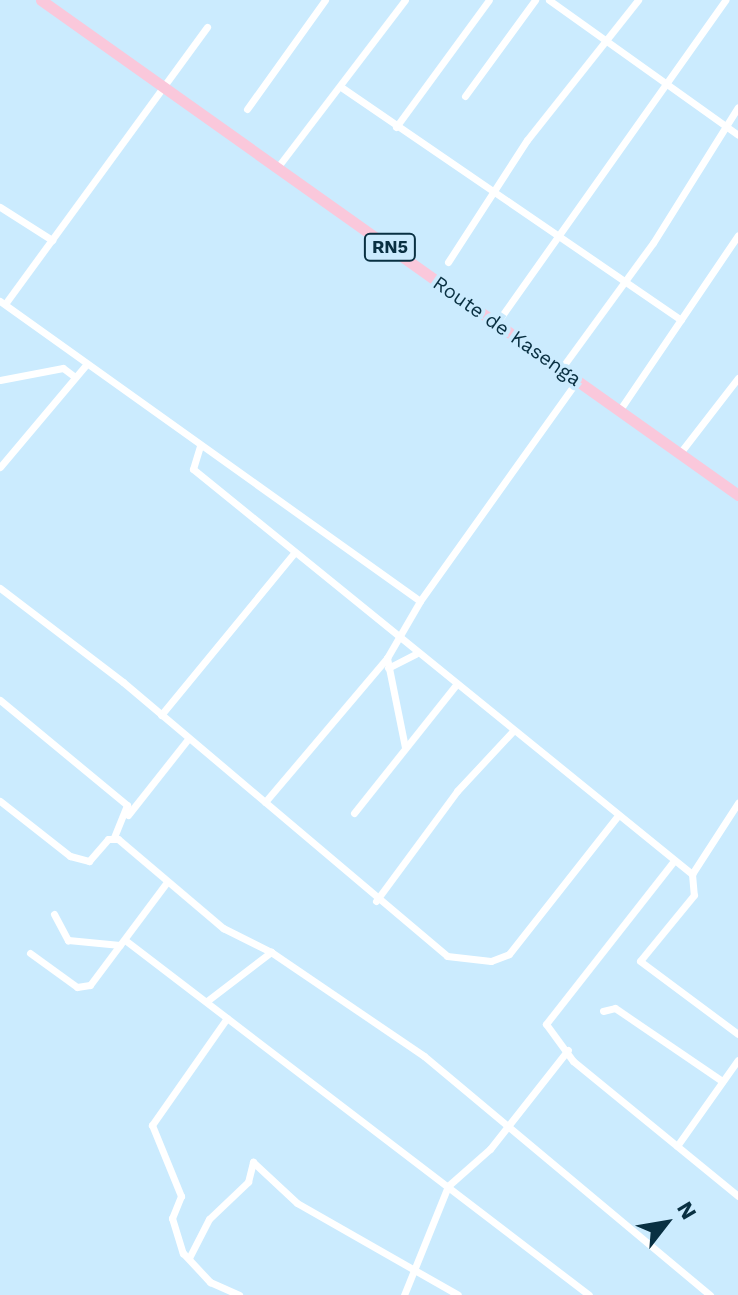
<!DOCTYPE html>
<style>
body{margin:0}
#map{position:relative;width:738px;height:1295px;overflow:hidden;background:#cbebfe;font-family:"Work Sans",sans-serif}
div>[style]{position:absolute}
.minor>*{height:7px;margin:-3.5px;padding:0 3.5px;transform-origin:3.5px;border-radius:3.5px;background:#fff}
.trunk>*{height:11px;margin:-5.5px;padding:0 5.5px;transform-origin:5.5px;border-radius:5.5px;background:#fac8db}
span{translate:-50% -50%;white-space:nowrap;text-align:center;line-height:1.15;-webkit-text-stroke:8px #cbebfe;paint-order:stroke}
.shield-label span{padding:2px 6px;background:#cbebfe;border:2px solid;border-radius:6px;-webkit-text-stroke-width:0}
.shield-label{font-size:18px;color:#093042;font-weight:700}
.street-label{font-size:20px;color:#093042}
.north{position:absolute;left:626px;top:1183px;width:80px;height:80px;-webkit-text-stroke:6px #cbebfe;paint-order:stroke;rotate:59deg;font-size:22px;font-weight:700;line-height:32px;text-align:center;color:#093042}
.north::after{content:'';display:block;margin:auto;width:28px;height:36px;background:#093042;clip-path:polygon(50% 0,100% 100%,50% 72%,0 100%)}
</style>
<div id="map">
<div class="minor">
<i style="left:549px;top:0;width:232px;rotate:35.5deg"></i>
<i style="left:341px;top:87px;width:412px;rotate:34.4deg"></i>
<i style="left:465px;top:96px;width:119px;rotate:-53.9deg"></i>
<i style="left:247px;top:109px;width:134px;rotate:-54.4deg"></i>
<i style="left:396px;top:127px;width:157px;rotate:-53.8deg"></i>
<i style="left:277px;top:168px;width:211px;rotate:-52.7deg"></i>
<i style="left:0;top:207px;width:62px;rotate:32.4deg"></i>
<i style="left:448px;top:262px;width:145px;rotate:-57.1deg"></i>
<i style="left:527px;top:140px;width:179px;rotate:-51.6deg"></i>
<i style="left:0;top:301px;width:516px;rotate:35.54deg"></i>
<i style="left:420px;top:601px;width:270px;rotate:-54.5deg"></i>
<i style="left:5px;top:304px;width:343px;rotate:-53.9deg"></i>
<i style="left:496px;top:324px;width:397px;rotate:-54.7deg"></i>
<i style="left:561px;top:369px;width:156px;rotate:-53.9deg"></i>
<i style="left:653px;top:243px;width:160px;rotate:-58deg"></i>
<i style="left:0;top:380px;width:64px;rotate:-10.8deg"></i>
<i style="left:63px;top:368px;width:15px;rotate:37deg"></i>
<i style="left:619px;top:411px;width:212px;rotate:-55.9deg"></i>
<i style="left:200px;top:446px;width:24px;rotate:107deg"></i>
<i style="left:193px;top:469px;width:643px;rotate:39.06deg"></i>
<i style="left:692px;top:874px;width:21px;rotate:85deg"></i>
<i style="left:694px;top:895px;width:85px;rotate:129.3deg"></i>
<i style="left:640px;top:961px;width:122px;rotate:36.7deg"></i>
<i style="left:680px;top:453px;width:95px;rotate:-52.3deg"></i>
<i style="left:0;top:467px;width:132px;rotate:-49.9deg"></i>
<i style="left:0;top:588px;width:155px;rotate:37.4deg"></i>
<i style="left:123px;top:682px;width:424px;rotate:40.2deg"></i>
<i style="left:447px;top:956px;width:44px;rotate:6.5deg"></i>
<i style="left:491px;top:961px;width:19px;rotate:-21deg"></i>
<i style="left:509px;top:954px;width:174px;rotate:-51.8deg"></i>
<i style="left:387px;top:658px;width:91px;rotate:78.6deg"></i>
<i style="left:388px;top:668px;width:31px;rotate:-27deg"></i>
<i style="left:0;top:700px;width:165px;rotate:39.6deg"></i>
<i style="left:127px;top:805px;width:35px;rotate:112deg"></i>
<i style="left:161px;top:715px;width:210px;rotate:-50.6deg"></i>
<i style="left:0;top:801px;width:89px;rotate:38.2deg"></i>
<i style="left:70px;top:856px;width:20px;rotate:15deg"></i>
<i style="left:89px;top:861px;width:29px;rotate:-49deg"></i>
<i style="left:108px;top:839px;width:10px"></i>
<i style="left:118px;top:839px;width:138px;rotate:40.3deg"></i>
<i style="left:223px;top:928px;width:54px;rotate:26.6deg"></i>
<i style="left:271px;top:952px;width:185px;rotate:34.2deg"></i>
<i style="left:424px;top:1056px;width:373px;rotate:39.9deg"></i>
<i style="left:265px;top:802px;width:189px;rotate:-49.7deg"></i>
<i style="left:387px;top:658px;width:66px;rotate:-59.9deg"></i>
<i style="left:354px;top:813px;width:162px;rotate:-51.5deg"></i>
<i style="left:128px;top:815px;width:97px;rotate:-51.7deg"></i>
<i style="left:673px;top:862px;width:206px;rotate:128.1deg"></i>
<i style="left:546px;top:1024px;width:46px;rotate:53.9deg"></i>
<i style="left:573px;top:1061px;width:213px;rotate:39.3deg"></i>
<i style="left:692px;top:874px;width:85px;rotate:-57.1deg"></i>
<i style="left:376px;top:901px;width:137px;rotate:-53.6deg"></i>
<i style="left:457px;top:791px;width:81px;rotate:-47deg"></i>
<i style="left:54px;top:914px;width:30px;rotate:62deg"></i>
<i style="left:68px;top:940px;width:52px;rotate:5.5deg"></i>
<i style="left:125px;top:940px;width:584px;rotate:37.42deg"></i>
<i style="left:30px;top:953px;width:58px;rotate:35.9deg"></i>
<i style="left:77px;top:987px;width:13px;rotate:-9deg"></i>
<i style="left:90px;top:985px;width:129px;rotate:-53.2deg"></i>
<i style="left:207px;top:1001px;width:81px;rotate:-37.4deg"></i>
<i style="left:603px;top:1011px;width:12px;rotate:-14deg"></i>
<i style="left:615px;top:1008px;width:130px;rotate:34.3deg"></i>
<i style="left:227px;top:1018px;width:131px;rotate:125deg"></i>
<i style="left:152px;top:1125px;width:77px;rotate:67.8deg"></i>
<i style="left:181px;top:1196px;width:24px;rotate:112deg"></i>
<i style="left:172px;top:1218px;width:37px;rotate:73deg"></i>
<i style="left:183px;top:1253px;width:40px;rotate:47deg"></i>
<i style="left:210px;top:1282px;width:32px;rotate:24deg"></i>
<i style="left:677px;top:1146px;width:105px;rotate:-54.7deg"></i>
<i style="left:189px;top:1258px;width:44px;rotate:-62.9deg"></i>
<i style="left:209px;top:1219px;width:54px;rotate:-43.5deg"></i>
<i style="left:248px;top:1182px;width:21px;rotate:-76deg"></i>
<i style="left:253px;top:1162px;width:60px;rotate:43deg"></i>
<i style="left:297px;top:1203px;width:185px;rotate:29.7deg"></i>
<i style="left:404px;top:1295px;width:118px;rotate:-68deg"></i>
<i style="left:448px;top:1186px;width:56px;rotate:-41.4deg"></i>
<i style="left:490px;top:1149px;width:126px;rotate:-51.8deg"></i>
</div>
<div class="trunk">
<i style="left:41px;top:0;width:855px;rotate:35.38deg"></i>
</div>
<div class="shield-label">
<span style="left:390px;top:247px">RN5</span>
</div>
<div class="street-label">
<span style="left:507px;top:331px;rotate:35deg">Route de Kasenga</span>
</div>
<div class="north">N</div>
</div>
